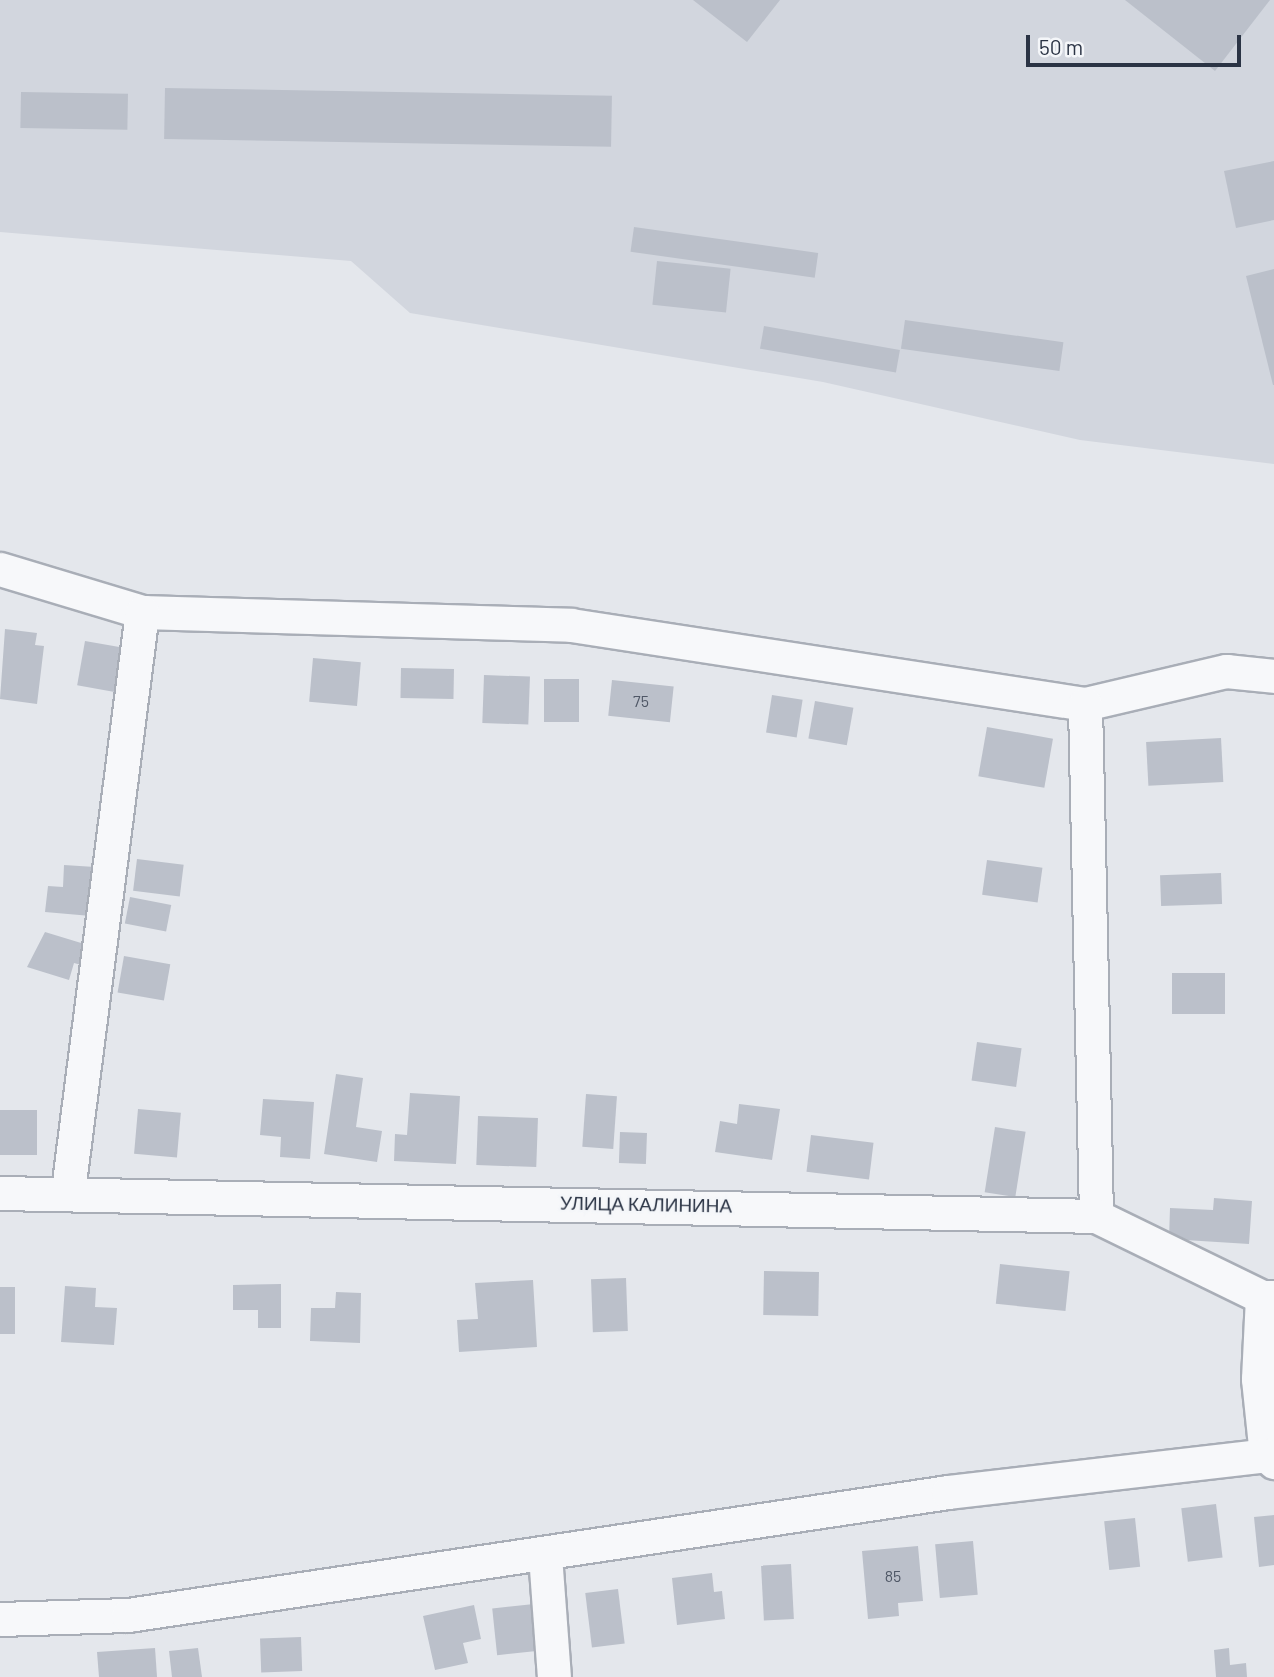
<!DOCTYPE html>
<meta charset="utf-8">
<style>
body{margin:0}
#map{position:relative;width:1274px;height:1677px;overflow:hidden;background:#e4e7ec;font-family:Barlow,sans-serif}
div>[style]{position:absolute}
.built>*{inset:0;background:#d2d6de}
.building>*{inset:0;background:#bbc0ca;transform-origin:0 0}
.roads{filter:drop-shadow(2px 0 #a9aeb7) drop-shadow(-2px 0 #a9aeb7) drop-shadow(0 2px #a9aeb7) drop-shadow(0 -2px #a9aeb7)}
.minor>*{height:33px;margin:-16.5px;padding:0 16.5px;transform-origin:16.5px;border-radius:16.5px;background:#f7f8fa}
span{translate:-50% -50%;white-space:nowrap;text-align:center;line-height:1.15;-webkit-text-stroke:5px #f4f6f9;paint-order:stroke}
.number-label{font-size:16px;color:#4f5766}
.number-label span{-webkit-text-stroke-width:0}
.street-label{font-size:19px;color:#2b3445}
.scale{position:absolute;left:1026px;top:35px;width:215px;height:32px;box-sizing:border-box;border:4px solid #2b3445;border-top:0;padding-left:9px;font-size:21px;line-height:24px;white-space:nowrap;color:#2b3445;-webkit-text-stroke:5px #f4f6f9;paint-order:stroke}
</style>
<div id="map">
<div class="built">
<i style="clip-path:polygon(0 0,1274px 0,1274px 464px,1080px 440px,823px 382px,410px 313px,351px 261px,0 232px)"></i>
</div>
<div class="building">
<i style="clip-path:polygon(693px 0,780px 0,747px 42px)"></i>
<i style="clip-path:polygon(1125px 0,1270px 0,1215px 71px)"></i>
<i style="left:165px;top:88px;width:447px;height:51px;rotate:1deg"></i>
<i style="left:21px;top:92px;width:107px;height:36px;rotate:1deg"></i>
<i style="clip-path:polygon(1274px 161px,1274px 220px,1236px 228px,1224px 171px)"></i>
<i style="left:634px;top:227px;width:186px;height:25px;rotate:8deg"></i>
<i style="left:657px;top:261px;width:74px;height:44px;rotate:6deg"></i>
<i style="clip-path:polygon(1274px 269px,1274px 385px,1273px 385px,1246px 276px)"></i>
<i style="left:905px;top:320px;width:160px;height:29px;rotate:8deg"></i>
<i style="left:764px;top:326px;width:138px;height:23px;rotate:10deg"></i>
<i style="clip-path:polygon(5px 629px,37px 633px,35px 645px,44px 646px,37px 704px,0 699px)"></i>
<i style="left:85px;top:641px;width:45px;height:45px;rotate:10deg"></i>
<i style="left:313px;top:658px;width:48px;height:44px;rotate:5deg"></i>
<i style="left:401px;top:668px;width:53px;height:30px;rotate:1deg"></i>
<i style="left:484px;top:675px;width:46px;height:48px;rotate:2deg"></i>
<i style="left:544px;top:679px;width:35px;height:43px"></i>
<i style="left:612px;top:680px;width:62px;height:36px;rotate:6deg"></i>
<i style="left:772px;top:695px;width:31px;height:38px;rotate:9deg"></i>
<i style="left:815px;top:701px;width:39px;height:38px;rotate:10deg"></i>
<i style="left:987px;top:727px;width:67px;height:50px;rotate:10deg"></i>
<i style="left:1221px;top:738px;width:44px;height:75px;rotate:87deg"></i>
<i style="left:137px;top:859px;width:47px;height:32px;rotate:7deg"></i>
<i style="left:987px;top:860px;width:56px;height:35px;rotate:8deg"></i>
<i style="clip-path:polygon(64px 865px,95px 867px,91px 916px,45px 912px,48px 886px,63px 887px)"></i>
<i style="left:1221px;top:873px;width:31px;height:61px;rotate:88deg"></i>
<i style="left:130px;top:897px;width:42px;height:27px;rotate:11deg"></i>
<i style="clip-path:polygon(45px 932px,91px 946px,85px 966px,74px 963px,69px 980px,27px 967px)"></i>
<i style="left:124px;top:956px;width:47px;height:37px;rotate:10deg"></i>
<i style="left:1225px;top:973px;width:41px;height:53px;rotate:90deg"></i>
<i style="left:977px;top:1042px;width:45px;height:39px;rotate:8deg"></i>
<i style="clip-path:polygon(336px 1074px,363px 1078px,356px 1127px,382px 1131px,377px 1162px,324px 1154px)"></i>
<i style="clip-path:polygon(410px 1093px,460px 1096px,456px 1164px,394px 1161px,395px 1134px,407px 1135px)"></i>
<i style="left:586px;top:1094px;width:31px;height:53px;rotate:4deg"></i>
<i style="clip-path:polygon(263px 1099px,314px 1102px,310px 1159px,280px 1157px,281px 1137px,260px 1135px)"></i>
<i style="clip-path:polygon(739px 1104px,780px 1109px,772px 1160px,715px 1152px,720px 1121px,737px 1124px)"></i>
<i style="left:138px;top:1109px;width:43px;height:45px;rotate:5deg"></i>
<i style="left:37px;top:1110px;width:45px;height:37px;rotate:90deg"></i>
<i style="left:478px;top:1116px;width:60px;height:49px;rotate:2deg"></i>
<i style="left:995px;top:1127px;width:31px;height:66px;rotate:9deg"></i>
<i style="left:620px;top:1132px;width:27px;height:31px;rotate:2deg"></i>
<i style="left:811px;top:1135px;width:63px;height:37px;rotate:7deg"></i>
<i style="clip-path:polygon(1214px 1198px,1252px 1201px,1249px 1244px,1169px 1239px,1170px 1208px,1213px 1210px)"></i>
<i style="left:1000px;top:1264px;width:70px;height:40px;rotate:6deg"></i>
<i style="left:764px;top:1271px;width:55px;height:44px;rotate:1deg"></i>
<i style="left:626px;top:1278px;width:53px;height:35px;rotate:88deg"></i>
<i style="clip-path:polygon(533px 1280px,537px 1347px,459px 1352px,457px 1320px,478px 1319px,475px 1283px)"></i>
<i style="clip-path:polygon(281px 1284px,281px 1328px,258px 1328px,258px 1310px,233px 1310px,233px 1285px)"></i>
<i style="clip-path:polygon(65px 1286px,96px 1288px,95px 1307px,117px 1308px,114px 1345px,61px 1342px)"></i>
<i style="left:0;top:1287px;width:15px;height:47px"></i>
<i style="clip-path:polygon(336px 1292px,361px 1293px,360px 1343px,310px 1341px,311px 1308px,335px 1308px)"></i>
<i style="left:1216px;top:1504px;width:54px;height:35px;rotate:83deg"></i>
<i style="clip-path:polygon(1274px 1515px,1274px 1565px,1259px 1567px,1254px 1517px)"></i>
<i style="left:1135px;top:1518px;width:49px;height:31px;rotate:84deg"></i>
<i style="left:973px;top:1541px;width:54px;height:38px;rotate:85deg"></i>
<i style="clip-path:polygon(918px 1546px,923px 1601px,898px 1603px,899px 1616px,868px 1619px,862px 1551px)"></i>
<i style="left:791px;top:1564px;width:55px;height:30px;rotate:87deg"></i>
<i style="clip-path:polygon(712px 1573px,714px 1592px,722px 1591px,725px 1619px,677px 1625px,672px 1578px)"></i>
<i style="left:618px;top:1589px;width:55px;height:33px;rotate:83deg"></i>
<i style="left:534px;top:1604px;width:47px;height:42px;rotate:84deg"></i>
<i style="clip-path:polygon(474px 1605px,481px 1639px,463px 1643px,468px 1663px,435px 1670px,423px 1616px)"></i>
<i style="left:301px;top:1637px;width:34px;height:41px;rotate:88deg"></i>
<i style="clip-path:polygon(155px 1648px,157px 1677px,99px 1677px,97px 1652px)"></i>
<i style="clip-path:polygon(198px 1648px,202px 1677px,172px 1677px,169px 1651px)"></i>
<i style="clip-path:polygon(1229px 1648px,1230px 1665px,1246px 1663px,1247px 1677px,1216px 1677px,1214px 1650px)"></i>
</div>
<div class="roads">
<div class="minor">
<i style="left:0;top:569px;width:148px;rotate:16.8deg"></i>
<i style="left:142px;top:612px;width:429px;rotate:1.7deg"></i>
<i style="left:571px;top:625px;width:520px;rotate:8.74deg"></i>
<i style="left:1085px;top:704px;width:145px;rotate:-13.2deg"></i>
<i style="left:1226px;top:671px;width:48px;rotate:5.9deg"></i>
<i style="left:1085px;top:704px;width:512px;rotate:88.77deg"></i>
<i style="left:68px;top:1190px;width:583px;rotate:-82.7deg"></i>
<i style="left:0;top:1193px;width:1096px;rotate:1.2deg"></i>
<i style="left:1096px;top:1216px;width:185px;rotate:26deg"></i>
<i style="left:1262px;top:1297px;width:12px"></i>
<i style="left:1262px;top:1297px;width:82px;rotate:92.8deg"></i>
<i style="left:1258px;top:1379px;width:76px;rotate:84deg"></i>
<i style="left:1266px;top:1455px;width:11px;rotate:41deg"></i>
<i style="left:545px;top:1555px;width:122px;rotate:85.8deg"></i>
<i style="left:0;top:1619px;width:128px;rotate:-1.8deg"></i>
<i style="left:128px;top:1615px;width:829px;rotate:-8.53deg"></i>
<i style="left:948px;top:1492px;width:320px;rotate:-6.6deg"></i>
</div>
</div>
<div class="number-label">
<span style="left:641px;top:701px">75</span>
<span style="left:893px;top:1576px">85</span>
</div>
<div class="street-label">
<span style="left:646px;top:1204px;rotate:1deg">УЛИЦА КАЛИНИНА</span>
</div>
<div class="scale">50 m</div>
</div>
